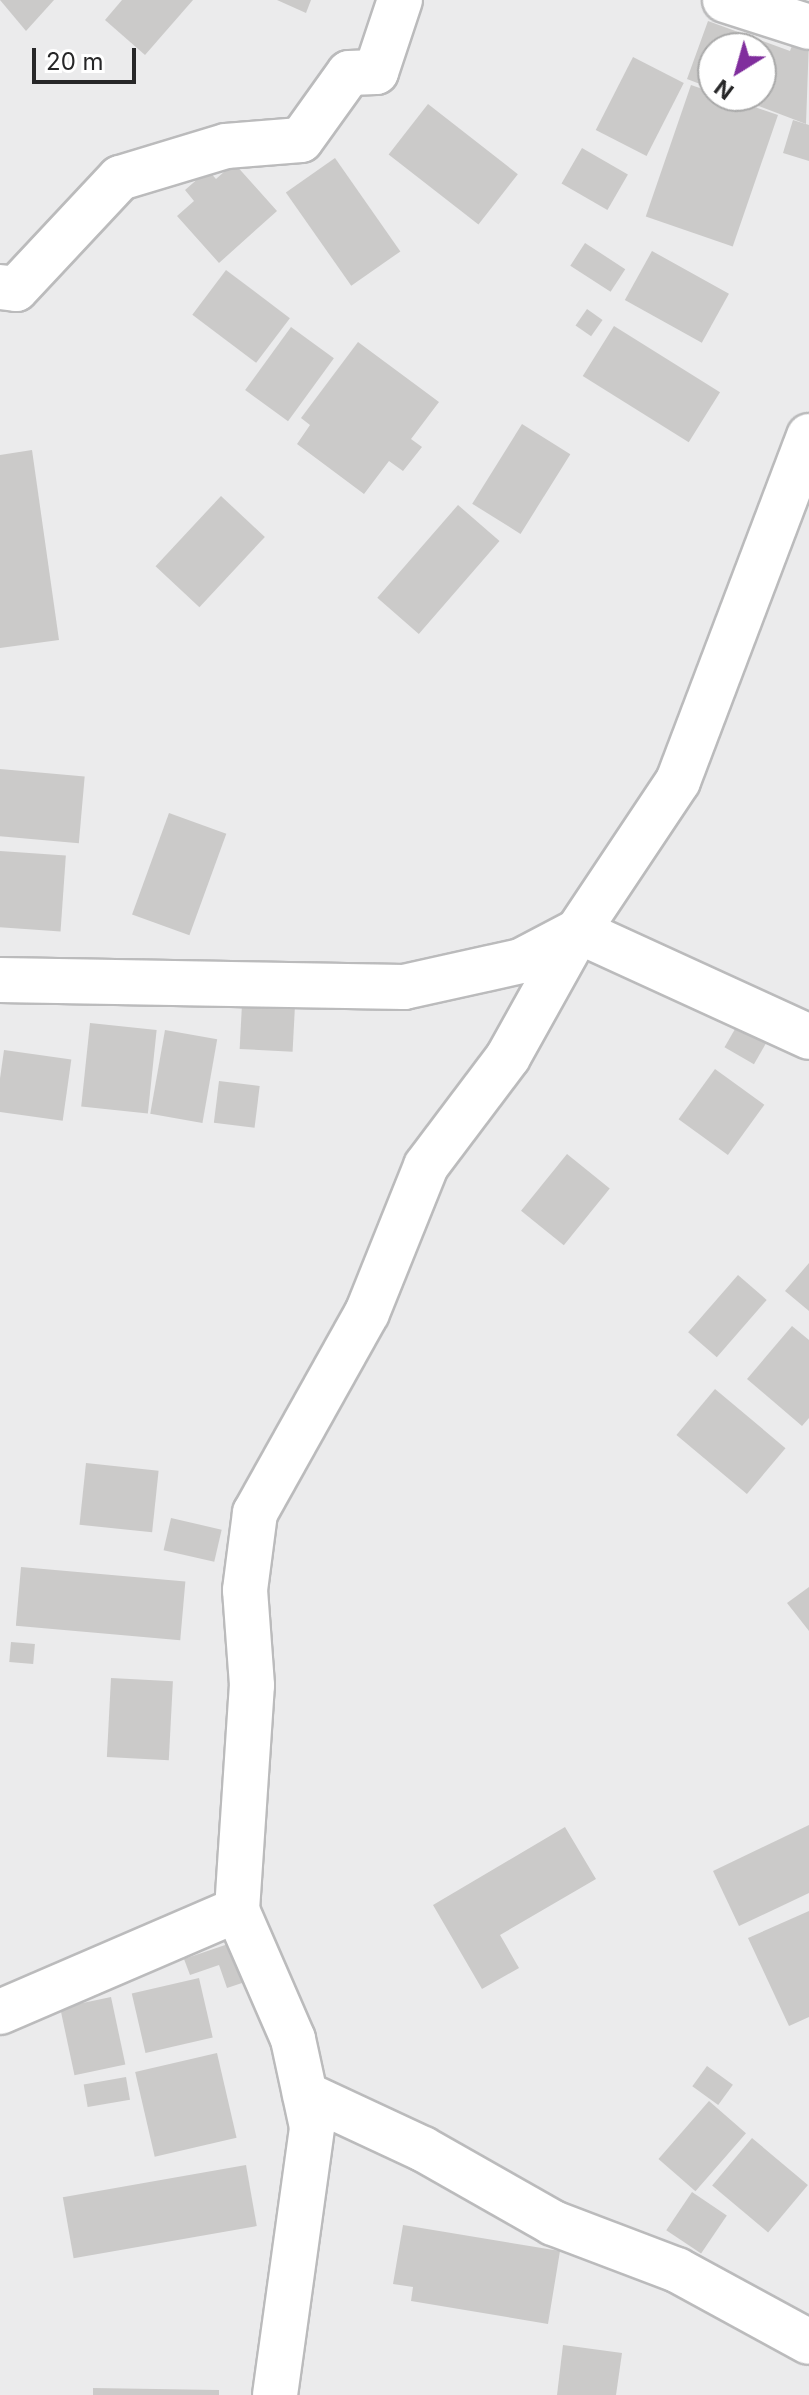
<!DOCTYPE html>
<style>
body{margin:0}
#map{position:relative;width:809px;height:2395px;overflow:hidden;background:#ebebec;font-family:Inter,sans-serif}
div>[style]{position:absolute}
.building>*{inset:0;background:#cbcac9;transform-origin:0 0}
.roads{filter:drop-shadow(2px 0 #bbbbbc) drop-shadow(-2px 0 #bbbbbc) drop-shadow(0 2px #bbbbbc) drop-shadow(0 -2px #bbbbbc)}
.minor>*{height:44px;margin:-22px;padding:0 22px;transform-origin:22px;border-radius:22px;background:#fff}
span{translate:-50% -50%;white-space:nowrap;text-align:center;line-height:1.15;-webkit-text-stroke:8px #fff;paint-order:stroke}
.north{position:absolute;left:697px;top:32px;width:80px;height:80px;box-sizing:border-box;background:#fff;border:2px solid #a9a9a9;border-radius:50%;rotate:217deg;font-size:22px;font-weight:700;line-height:32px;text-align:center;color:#272728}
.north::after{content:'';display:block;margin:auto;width:28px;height:36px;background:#802e9d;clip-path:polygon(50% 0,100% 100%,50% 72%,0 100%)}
.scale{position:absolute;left:32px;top:48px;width:104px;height:36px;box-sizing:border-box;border:4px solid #272728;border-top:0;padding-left:10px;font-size:24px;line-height:28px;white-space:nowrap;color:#272728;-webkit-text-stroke:6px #fff;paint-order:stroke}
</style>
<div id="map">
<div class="building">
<i style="clip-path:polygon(0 0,54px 0,26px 31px)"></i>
<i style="clip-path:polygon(122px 0,193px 0,145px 55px,105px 20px)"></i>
<i style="clip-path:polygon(277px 0,311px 0,306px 13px)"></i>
<i style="clip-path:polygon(708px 21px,790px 51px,796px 35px,809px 40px,806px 124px,732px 96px,761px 96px,761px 48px,713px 48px,713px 89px,687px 79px)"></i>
<i style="left:633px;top:57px;width:57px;height:82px;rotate:27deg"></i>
<i style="left:691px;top:85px;width:92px;height:139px;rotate:19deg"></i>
<i style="left:428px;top:104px;width:114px;height:64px;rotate:38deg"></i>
<i style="clip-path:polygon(793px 120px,809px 125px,809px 161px,783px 153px)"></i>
<i style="left:582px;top:148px;width:53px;height:41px;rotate:30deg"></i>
<i style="left:335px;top:158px;width:114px;height:60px;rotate:55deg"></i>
<i style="clip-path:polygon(234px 163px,277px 211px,219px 263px,177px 216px,194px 201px,185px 190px,208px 170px,216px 179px)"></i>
<i style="left:585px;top:243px;width:48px;height:27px;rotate:33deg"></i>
<i style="left:652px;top:251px;width:88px;height:56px;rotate:29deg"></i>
<i style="left:226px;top:270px;width:80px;height:56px;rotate:37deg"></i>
<i style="left:587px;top:309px;width:19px;height:20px;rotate:35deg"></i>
<i style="left:614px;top:326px;width:125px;height:59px;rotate:32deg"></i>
<i style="left:291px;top:327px;width:53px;height:78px;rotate:36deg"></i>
<i style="clip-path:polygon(358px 342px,439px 402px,411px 439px,422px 447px,403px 471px,389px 461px,364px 494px,297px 444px,310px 425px,301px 418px)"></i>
<i style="left:522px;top:424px;width:57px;height:94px;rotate:32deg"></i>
<i style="clip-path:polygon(32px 450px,59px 640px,0 648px,0 455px)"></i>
<i style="left:221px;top:496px;width:60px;height:96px;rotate:43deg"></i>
<i style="left:458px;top:505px;width:55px;height:123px;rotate:41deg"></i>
<i style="left:0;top:769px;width:85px;height:67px;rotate:5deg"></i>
<i style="left:169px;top:813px;width:61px;height:108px;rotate:20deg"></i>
<i style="left:0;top:851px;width:66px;height:76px;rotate:4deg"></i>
<i style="left:242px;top:1004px;width:53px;height:45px;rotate:3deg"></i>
<i style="left:746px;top:1010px;width:34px;height:43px;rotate:30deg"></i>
<i style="left:90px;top:1023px;width:67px;height:84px;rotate:6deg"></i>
<i style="left:165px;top:1030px;width:53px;height:85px;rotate:10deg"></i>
<i style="left:4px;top:1050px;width:68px;height:62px;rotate:8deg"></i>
<i style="left:715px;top:1069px;width:61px;height:62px;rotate:36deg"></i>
<i style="left:219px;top:1081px;width:41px;height:42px;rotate:7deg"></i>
<i style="left:567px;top:1154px;width:55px;height:73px;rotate:39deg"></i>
<i style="clip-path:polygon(809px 1263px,809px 1311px,785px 1291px)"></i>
<i style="left:738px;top:1275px;width:38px;height:76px;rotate:41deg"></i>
<i style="clip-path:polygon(792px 1326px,809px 1340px,809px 1418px,802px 1426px,747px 1379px)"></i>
<i style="left:715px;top:1389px;width:92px;height:60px;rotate:40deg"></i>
<i style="left:86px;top:1463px;width:73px;height:62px;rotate:6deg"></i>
<i style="left:171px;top:1518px;width:52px;height:33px;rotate:13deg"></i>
<i style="left:21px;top:1567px;width:165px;height:59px;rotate:5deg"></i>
<i style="clip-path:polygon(809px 1587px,809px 1631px,787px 1603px)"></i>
<i style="left:11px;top:1642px;width:24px;height:20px;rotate:5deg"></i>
<i style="left:111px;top:1678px;width:62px;height:79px;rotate:3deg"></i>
<i style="clip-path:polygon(809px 1825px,809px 1893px,739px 1926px,713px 1871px)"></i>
<i style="clip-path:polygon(565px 1827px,596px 1879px,500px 1935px,519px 1968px,482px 1989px,433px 1905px)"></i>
<i style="clip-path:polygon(809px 1911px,809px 2017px,789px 2026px,748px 1938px)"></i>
<i style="clip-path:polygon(234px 1942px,248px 1981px,227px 1988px,219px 1965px,190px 1975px,184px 1959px)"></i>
<i style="left:199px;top:1978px;width:61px;height:69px;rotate:77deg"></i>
<i style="left:111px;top:1997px;width:69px;height:52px;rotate:78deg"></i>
<i style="left:217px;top:2053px;width:87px;height:84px;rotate:77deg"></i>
<i style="left:707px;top:2066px;width:32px;height:25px;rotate:36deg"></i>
<i style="left:126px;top:2077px;width:23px;height:43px;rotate:80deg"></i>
<i style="left:709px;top:2101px;width:49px;height:77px;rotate:41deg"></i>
<i style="left:752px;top:2138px;width:73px;height:62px;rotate:40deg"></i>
<i style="left:246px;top:2165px;width:62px;height:186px;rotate:80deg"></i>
<i style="left:692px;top:2192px;width:42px;height:46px;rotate:34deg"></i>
<i style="clip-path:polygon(403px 2225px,560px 2251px,548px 2324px,411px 2301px,413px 2287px,393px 2284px)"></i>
<i style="clip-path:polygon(563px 2345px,622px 2353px,616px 2395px,557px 2395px)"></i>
<i style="clip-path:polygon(93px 2388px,219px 2390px,219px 2395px,93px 2395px)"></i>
</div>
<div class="roads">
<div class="minor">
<i style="left:725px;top:0;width:88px;rotate:17.8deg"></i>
<i style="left:0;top:287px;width:16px;rotate:7deg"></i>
<i style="left:16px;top:289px;width:152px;rotate:-46.9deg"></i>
<i style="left:120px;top:178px;width:111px;rotate:-16.8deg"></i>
<i style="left:226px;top:146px;width:75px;rotate:-4.6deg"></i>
<i style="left:301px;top:140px;width:82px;rotate:-54.4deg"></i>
<i style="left:349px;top:73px;width:27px;rotate:-2deg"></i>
<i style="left:376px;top:72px;width:76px;rotate:-71.6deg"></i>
<i style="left:0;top:980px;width:404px;rotate:1deg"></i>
<i style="left:404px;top:987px;width:120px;rotate:-12.5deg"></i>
<i style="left:521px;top:961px;width:64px;rotate:-27.8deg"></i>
<i style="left:578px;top:931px;width:180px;rotate:-56.3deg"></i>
<i style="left:678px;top:781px;width:369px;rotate:-69.2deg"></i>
<i style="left:0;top:2012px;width:258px;rotate:-23.3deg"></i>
<i style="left:305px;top:2094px;width:130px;rotate:25deg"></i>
<i style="left:423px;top:2149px;width:150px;rotate:29.6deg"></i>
<i style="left:553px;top:2223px;width:133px;rotate:20.8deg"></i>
<i style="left:677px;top:2270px;width:150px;rotate:28.6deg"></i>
<i style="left:275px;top:2395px;width:271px;rotate:-82.1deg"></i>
<i style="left:312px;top:2127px;width:90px;rotate:-102.2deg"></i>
<i style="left:293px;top:2039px;width:141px;rotate:-113.5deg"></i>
<i style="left:237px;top:1910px;width:225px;rotate:-86.2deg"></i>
<i style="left:252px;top:1685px;width:95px;rotate:-94.2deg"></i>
<i style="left:245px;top:1590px;width:78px;rotate:-82.6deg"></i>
<i style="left:255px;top:1513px;width:229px;rotate:-60.8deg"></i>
<i style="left:367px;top:1313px;width:158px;rotate:-68.1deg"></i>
<i style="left:426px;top:1166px;width:136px;rotate:-53deg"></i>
<i style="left:508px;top:1057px;width:144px;rotate:-60.9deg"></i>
<i style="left:578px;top:931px;width:254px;rotate:24.6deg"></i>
</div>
</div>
<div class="north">N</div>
<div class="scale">20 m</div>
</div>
